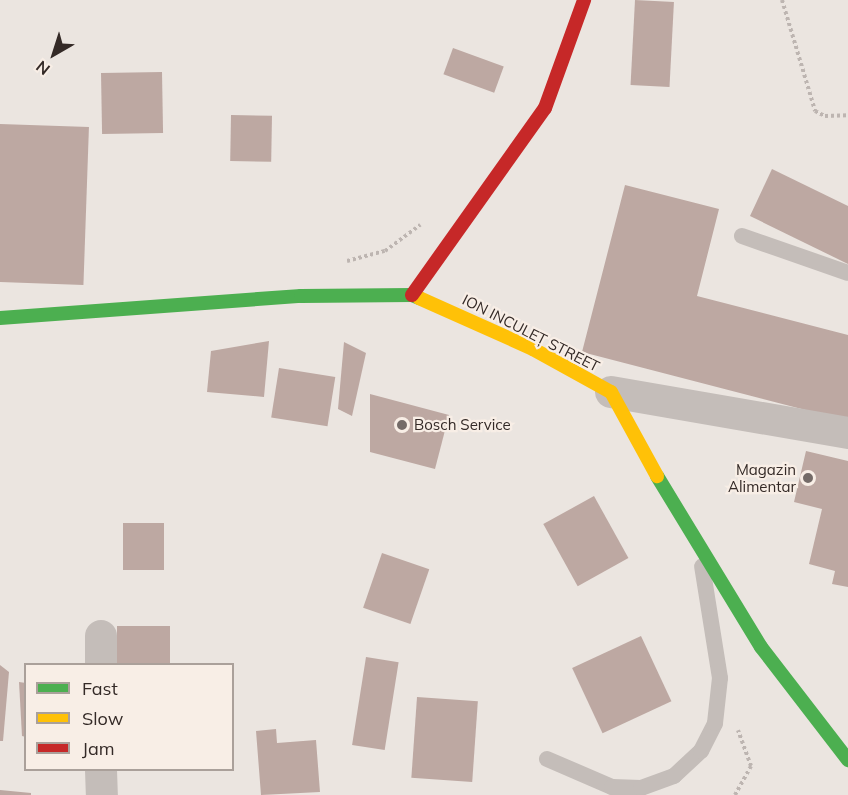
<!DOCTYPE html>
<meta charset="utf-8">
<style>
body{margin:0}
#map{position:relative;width:848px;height:795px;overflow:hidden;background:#ebe5e0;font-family:Mulish,sans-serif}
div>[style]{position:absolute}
.building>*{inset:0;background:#bda8a2;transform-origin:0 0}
.path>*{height:4px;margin-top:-2px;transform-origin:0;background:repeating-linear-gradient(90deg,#bdb5b1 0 3px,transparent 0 6px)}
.lane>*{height:16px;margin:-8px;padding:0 8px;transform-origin:8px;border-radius:8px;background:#c4bdb9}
.street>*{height:32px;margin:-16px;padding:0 16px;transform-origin:16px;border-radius:16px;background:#c4bdb9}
.fast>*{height:14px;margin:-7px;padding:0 7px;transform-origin:7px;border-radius:7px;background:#4caf50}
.slow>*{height:14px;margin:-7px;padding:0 7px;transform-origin:7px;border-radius:7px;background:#ffc107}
.jam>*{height:14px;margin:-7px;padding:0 7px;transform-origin:7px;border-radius:7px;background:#c62828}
.dots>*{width:16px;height:16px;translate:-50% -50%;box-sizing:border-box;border:3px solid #f8eee6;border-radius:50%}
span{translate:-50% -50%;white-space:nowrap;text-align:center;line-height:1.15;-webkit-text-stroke:4.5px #f8eee6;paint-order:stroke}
.street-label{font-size:15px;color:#342a27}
.poi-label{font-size:15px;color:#342a27}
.left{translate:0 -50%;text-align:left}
.right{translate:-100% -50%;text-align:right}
.legend{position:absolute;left:24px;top:663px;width:210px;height:108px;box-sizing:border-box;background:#f8eee6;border:2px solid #aaa09a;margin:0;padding:8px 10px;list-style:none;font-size:18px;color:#342a27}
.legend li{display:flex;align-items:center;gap:12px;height:30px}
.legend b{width:30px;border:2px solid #aaa09a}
.north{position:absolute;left:24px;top:24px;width:60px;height:60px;-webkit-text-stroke:4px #f8eee6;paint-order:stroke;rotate:219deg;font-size:16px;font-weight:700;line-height:24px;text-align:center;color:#342a27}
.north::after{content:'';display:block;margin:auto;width:21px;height:27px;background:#342a27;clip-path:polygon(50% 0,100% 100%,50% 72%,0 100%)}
</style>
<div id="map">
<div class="building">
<i style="left:635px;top:0;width:39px;height:85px;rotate:3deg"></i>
<i style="left:453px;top:48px;width:54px;height:28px;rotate:20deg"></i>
<i style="left:162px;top:72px;width:61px;height:61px;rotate:89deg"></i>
<i style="left:231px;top:115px;width:41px;height:46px;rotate:1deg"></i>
<i style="left:0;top:124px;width:89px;height:158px;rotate:2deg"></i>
<i style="clip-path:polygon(772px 169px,848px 206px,848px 264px,750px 216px)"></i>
<i style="clip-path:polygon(625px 185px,719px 209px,697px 296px,848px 335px,848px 421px,582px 352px)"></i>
<i style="clip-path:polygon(269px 341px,264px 397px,207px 392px,211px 351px)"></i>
<i style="clip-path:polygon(344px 342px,366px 353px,352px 416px,338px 409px)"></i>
<i style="left:279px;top:368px;width:57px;height:50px;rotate:9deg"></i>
<i style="clip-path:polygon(370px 394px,449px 415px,435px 469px,370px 452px)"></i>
<i style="clip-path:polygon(806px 451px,848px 461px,848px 587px,832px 584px,835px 571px,809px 564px,822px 509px,794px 502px)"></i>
<i style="left:594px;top:496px;width:71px;height:58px;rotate:61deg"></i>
<i style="left:123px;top:523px;width:41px;height:47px"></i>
<i style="left:382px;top:553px;width:50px;height:58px;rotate:19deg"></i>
<i style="left:117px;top:626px;width:53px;height:38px"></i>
<i style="left:641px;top:636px;width:72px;height:76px;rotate:65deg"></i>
<i style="left:366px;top:657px;width:33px;height:89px;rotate:9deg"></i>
<i style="clip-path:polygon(0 665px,9px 672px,3px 741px,0 741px)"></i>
<i style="clip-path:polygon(19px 682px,26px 683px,26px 737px,22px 736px)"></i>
<i style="left:417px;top:697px;width:61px;height:81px;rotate:4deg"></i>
<i style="clip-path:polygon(276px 729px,277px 743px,316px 740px,320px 792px,261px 795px,256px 731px)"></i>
<i style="clip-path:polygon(0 790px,31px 793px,31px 795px,0 795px)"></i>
</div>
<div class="path">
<i style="left:782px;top:0;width:116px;rotate:73.4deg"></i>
<i style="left:815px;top:111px;width:11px;rotate:27deg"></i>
<i style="left:825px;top:116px;width:23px;rotate:-2deg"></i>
<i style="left:347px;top:261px;width:39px;rotate:-15deg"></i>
<i style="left:385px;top:251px;width:44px;rotate:-36.6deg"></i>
<i style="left:735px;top:795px;width:33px;rotate:-61deg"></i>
<i style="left:751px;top:766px;width:38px;rotate:-110deg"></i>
</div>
<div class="lane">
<i style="left:742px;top:236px;width:112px;rotate:19.2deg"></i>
<i style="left:547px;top:759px;width:71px;rotate:23.3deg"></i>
<i style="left:612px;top:787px;width:29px;rotate:2deg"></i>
<i style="left:641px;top:788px;width:35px;rotate:-20deg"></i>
<i style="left:674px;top:776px;width:37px;rotate:-43deg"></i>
<i style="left:701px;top:751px;width:31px;rotate:-63deg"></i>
<i style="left:715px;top:723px;width:45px;rotate:-83.7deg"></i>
<i style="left:720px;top:678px;width:113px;rotate:-99.1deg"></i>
</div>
<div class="street">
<i style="left:611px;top:392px;width:241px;rotate:9.8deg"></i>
<i style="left:101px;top:636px;width:28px;rotate:90deg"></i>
<i style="left:101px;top:770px;width:25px;rotate:88deg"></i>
</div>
<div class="fast">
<i style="left:0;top:318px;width:302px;rotate:-4.2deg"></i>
<i style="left:301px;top:296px;width:111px;rotate:-0.5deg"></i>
<i style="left:412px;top:295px;width:8px;rotate:23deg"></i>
<i style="left:657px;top:476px;width:200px;rotate:58.7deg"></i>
<i style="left:761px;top:647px;width:143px;rotate:52.4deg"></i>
</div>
<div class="slow">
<i style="left:419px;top:298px;width:125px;rotate:24.1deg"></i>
<i style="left:533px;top:349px;width:89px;rotate:28.9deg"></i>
<i style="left:611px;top:392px;width:96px;rotate:61.3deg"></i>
</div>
<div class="jam">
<i style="left:412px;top:295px;width:229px;rotate:-54.6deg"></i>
<i style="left:545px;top:108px;width:115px;rotate:-70.1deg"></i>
</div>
<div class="dots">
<i style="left:402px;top:425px;background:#746b68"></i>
<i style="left:808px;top:478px;background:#746b68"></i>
</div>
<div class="street-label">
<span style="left:531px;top:333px;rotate:27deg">ION INCULEȚ STREET</span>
</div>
<div class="poi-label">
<span class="left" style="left:414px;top:425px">Bosch Service</span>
<span class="right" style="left:796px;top:478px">Magazin<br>Alimentar</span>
</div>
<ul class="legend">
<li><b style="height:8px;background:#4caf50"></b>Fast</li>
<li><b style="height:8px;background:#ffc107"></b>Slow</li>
<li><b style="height:8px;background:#c62828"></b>Jam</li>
</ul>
<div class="north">N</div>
</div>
